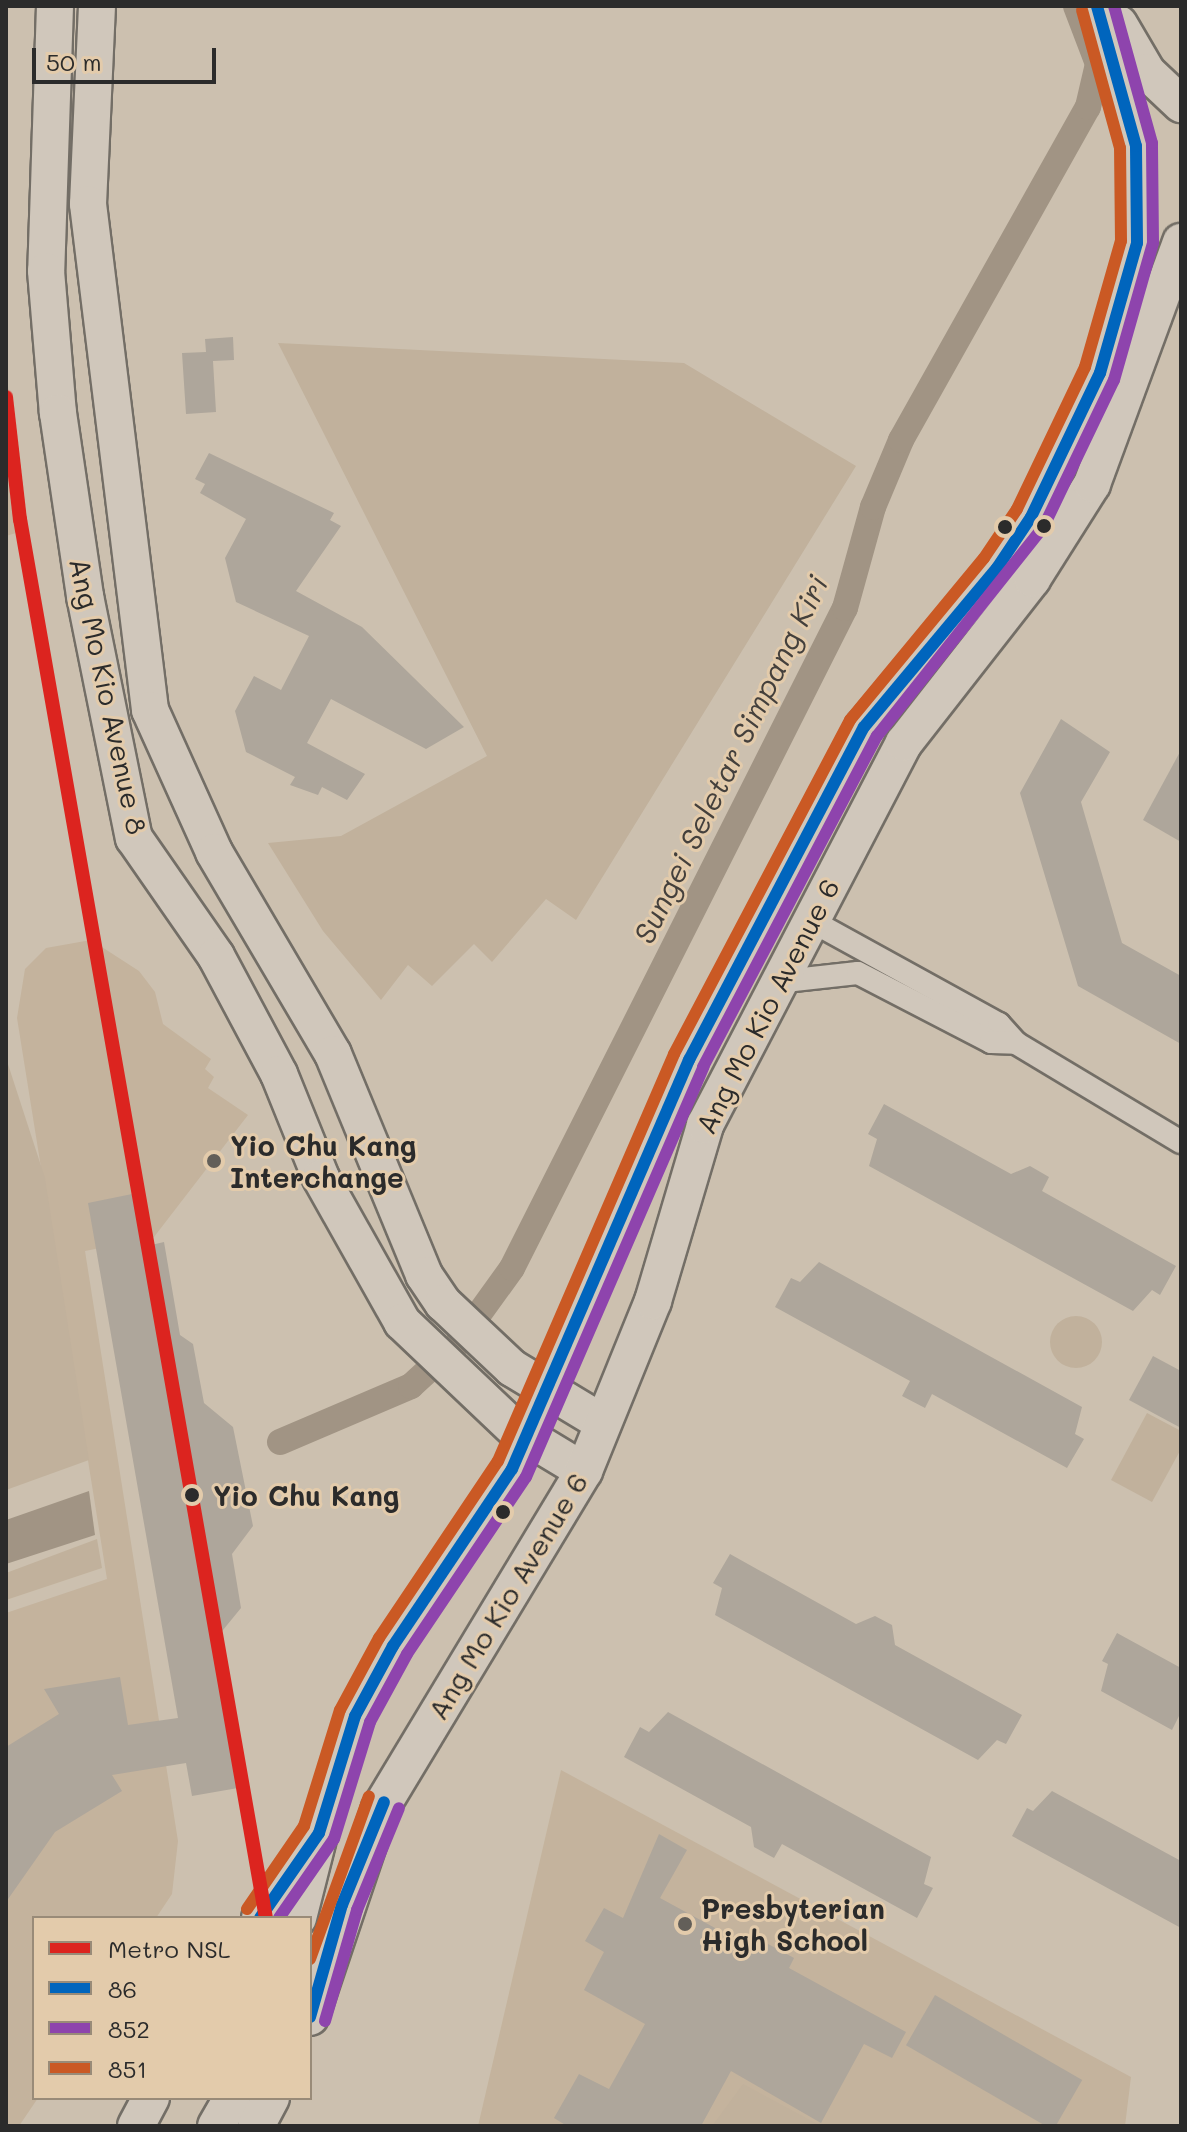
<!DOCTYPE html>
<style>
body{margin:0}
#map{position:relative;width:1187px;height:2132px;overflow:hidden;background:#ccc0af;font-family:Mali,sans-serif}
div>[style]{position:absolute}
.built>*{inset:0;background:#c4b39d}
.green>*{inset:0;background:#c1b19c}
.round{border-radius:50%}
.water>*{inset:0;background:#a19484}
.stream>*{height:7px;margin:-3.5px;padding:0 3.5px;transform-origin:3.5px;border-radius:3.5px;background:#a19484}
.canal>*{height:26px;margin:-13px;padding:0 13px;transform-origin:13px;border-radius:13px;background:#a19484}
.building>*{inset:0;background:#aea69b;transform-origin:0 0}
.roads{filter:drop-shadow(2px 0 #736e66) drop-shadow(-2px 0 #736e66) drop-shadow(0 2px #736e66) drop-shadow(0 -2px #736e66)}
.street>*{height:22px;margin:-11px;padding:0 11px;transform-origin:11px;border-radius:11px;background:#d0c7bb}
.primary>*{height:36px;margin:-18px;padding:0 18px;transform-origin:18px;border-radius:18px;background:#d0c7bb}
.bus-1>*{height:12px;margin:-6px;padding:0 6px;transform-origin:6px;border-radius:6px;background:#0065bd}
.bus-2>*{height:12px;margin:-6px;padding:0 6px;transform-origin:6px;border-radius:6px;background:#8e44ad}
.bus-3>*{height:12px;margin:-6px;padding:0 6px;transform-origin:6px;border-radius:6px;background:#ca5924}
.metro-1>*{height:14px;margin:-7px;padding:0 7px;transform-origin:7px;border-radius:7px;background:#dc241f}
.dots>*{width:22px;height:22px;translate:-50% -50%;box-sizing:border-box;border:4px solid #e3cbab;border-radius:50%}
span{translate:-50% -50%;white-space:nowrap;text-align:center;line-height:1.15;-webkit-text-stroke:6px #e3cbab;paint-order:stroke}
.street-label{font-size:28px;color:#2b2b2b}
.poi-label{font-size:28px;color:#2b2b2b;font-weight:700}
.left{translate:0 -50%;text-align:left}
.stop-label{font-size:28px;color:#2b2b2b;font-weight:700}
.water-label{font-size:30px;color:#44403c;font-style:italic}
.frame{position:absolute;inset:0;border:8px solid #2b2b2b;pointer-events:none}
.legend{position:absolute;left:32px;top:1916px;width:280px;height:184px;box-sizing:border-box;background:#e3cbab;border:2px solid #998b78;margin:0;padding:10px 14px;list-style:none;font-size:24px;color:#2b2b2b}
.legend li{display:flex;align-items:center;gap:16px;height:40px}
.legend b{width:40px;border:2px solid #998b78}
.scale{position:absolute;left:32px;top:48px;width:184px;height:36px;box-sizing:border-box;border:4px solid #2b2b2b;border-top:0;padding-left:10px;font-size:24px;line-height:28px;white-space:nowrap;color:#2b2b2b;-webkit-text-stroke:6px #e3cbab;paint-order:stroke}
</style>
<div id="map">
<div class="built">
<i style="clip-path:polygon(6px 370px,26px 530px,6px 536px)"></i>
<i style="clip-path:polygon(91px 940px,139px 971px,155px 992px,163px 1024px,211px 1059px,205px 1069px,214px 1077px,208px 1088px,248px 1115px,154px 1237px,85px 1251px,178px 1841px,172px 1894px,156px 1918px,34px 1918px,38px 2098px,19px 2126px,6px 2126px,6px 1613px,107px 1579px,17px 1018px,25px 969px,46px 948px)"></i>
<i style="clip-path:polygon(561px 1770px,1131px 2077px,1125px 2126px,478px 2126px)"></i>
</div>
<div class="green">
<i style="clip-path:polygon(278px 343px,684px 363px,856px 466px,576px 920px,546px 899px,492px 962px,474px 944px,432px 986px,408px 965px,381px 1000px,323px 931px,268px 843px,341px 836px,487px 756px)"></i>
<i style="clip-path:polygon(6px 1058px,45px 1178px,89px 1460px,6px 1490px)"></i>
<i class="round" style="left:1050px;top:1316px;width:52px;height:52px"></i>
<i style="clip-path:polygon(1147px 1413px,1181px 1431px,1181px 1449px,1152px 1502px,1111px 1480px)"></i>
<i style="clip-path:polygon(97px 1539px,102px 1568px,6px 1600px,6px 1573px)"></i>
<i style="clip-path:polygon(743px 2084px,821px 2126px,712px 2126px)"></i>
</div>
<div class="water">
<i style="clip-path:polygon(89px 1491px,95px 1535px,6px 1564px,6px 1520px)"></i>
</div>
<div class="stream">
<i style="left:1035px;top:197px;width:17px;rotate:-33deg"></i>
</div>
<div class="canal">
<i style="left:280px;top:1442px;width:142px;rotate:-23.1deg"></i>
<i style="left:411px;top:1386px;width:64px;rotate:-42.5deg"></i>
<i style="left:458px;top:1343px;width:92px;rotate:-54.2deg"></i>
<i style="left:512px;top:1268px;width:739px;rotate:-63.23deg"></i>
<i style="left:845px;top:608px;width:105px;rotate:-74.5deg"></i>
<i style="left:873px;top:507px;width:73px;rotate:-67.3deg"></i>
<i style="left:901px;top:440px;width:382px;rotate:-60.7deg"></i>
<i style="left:1088px;top:107px;width:44px;rotate:-76.9deg"></i>
<i style="left:1098px;top:64px;width:62px;rotate:-110.8deg"></i>
</div>
<div class="building">
<i style="clip-path:polygon(233px 337px,234px 360px,213px 361px,216px 412px,186px 414px,182px 353px,206px 352px,205px 339px)"></i>
<i style="clip-path:polygon(209px 453px,334px 513px,330px 520px,341px 526px,296px 591px,362px 627px,464px 727px,426px 749px,331px 699px,307px 743px,365px 774px,347px 800px,322px 787px,318px 795px,290px 785px,295px 777px,246px 752px,235px 711px,254px 676px,281px 690px,309px 636px,236px 602px,225px 558px,246px 519px,200px 493px,205px 484px,195px 479px)"></i>
<i style="clip-path:polygon(1061px 719px,1110px 752px,1081px 802px,1122px 943px,1181px 976px,1181px 1044px,1078px 986px,1020px 793px)"></i>
<i style="clip-path:polygon(1181px 750px,1181px 842px,1143px 820px)"></i>
<i style="clip-path:polygon(884px 1104px,1011px 1174px,1030px 1166px,1049px 1177px,1042px 1191px,1176px 1266px,1160px 1295px,1152px 1290px,1133px 1311px,869px 1166px,877px 1139px,868px 1134px)"></i>
<i style="clip-path:polygon(137px 1193px,147px 1246px,164px 1242px,180px 1335px,193px 1344px,204px 1403px,233px 1427px,253px 1526px,232px 1554px,241px 1608px,214px 1641px,238px 1788px,192px 1796px,186px 1763px,112px 1775px,122px 1791px,55px 1832px,6px 1902px,6px 1747px,59px 1714px,44px 1689px,120px 1677px,128px 1725px,178px 1718px,88px 1203px)"></i>
<i style="clip-path:polygon(819px 1262px,1082px 1407px,1075px 1434px,1084px 1439px,1067px 1468px,932px 1394px,925px 1408px,902px 1396px,910px 1381px,775px 1307px,791px 1278px,800px 1282px)"></i>
<i style="clip-path:polygon(1153px 1356px,1181px 1371px,1181px 1428px,1129px 1400px)"></i>
<i style="clip-path:polygon(730px 1554px,856px 1624px,875px 1616px,892px 1625px,895px 1645px,1022px 1715px,1006px 1744px,997px 1740px,978px 1760px,715px 1615px,722px 1588px,713px 1583px)"></i>
<i style="clip-path:polygon(1117px 1633px,1181px 1668px,1181px 1712px,1172px 1730px,1101px 1691px,1108px 1664px,1102px 1661px)"></i>
<i style="clip-path:polygon(668px 1712px,931px 1857px,924px 1884px,933px 1888px,917px 1918px,782px 1844px,774px 1858px,754px 1847px,751px 1827px,624px 1757px,640px 1727px,649px 1732px)"></i>
<i style="clip-path:polygon(1052px 1791px,1181px 1861px,1181px 1928px,1012px 1836px,1027px 1808px,1033px 1811px)"></i>
<i style="clip-path:polygon(659px 1834px,687px 1850px,660px 1898px,748px 1946px,753px 1936px,794px 1958px,789px 1968px,906px 2032px,892px 2058px,864px 2044px,821px 2123px,731px 2071px,701px 2126px,567px 2126px,554px 2118px,579px 2074px,609px 2089px,645px 2024px,584px 1990px,604px 1952px,585px 1941px,604px 1908px,623px 1918px)"></i>
<i style="left:935px;top:1995px;width:170px;height:58px;rotate:30deg"></i>
</div>
<div class="roads">
<div class="street">
<i style="left:808px;top:919px;width:218px;rotate:28.8deg"></i>
<i style="left:999px;top:1024px;width:25px;rotate:48deg"></i>
<i style="left:1016px;top:1043px;width:192px;rotate:31deg"></i>
<i style="left:776px;top:982px;width:82px;rotate:-6.3deg"></i>
<i style="left:858px;top:973px;width:150px;rotate:27.4deg"></i>
<i style="left:991px;top:1042px;width:25px;rotate:2deg"></i>
</div>
<div class="primary">
<i style="left:55px;top:6px;width:265px;rotate:91.9deg"></i>
<i style="left:46px;top:271px;width:143px;rotate:85.2deg"></i>
<i style="left:58px;top:413px;width:185px;rotate:81.6deg"></i>
<i style="left:85px;top:596px;width:247px;rotate:78.6deg"></i>
<i style="left:134px;top:838px;width:144px;rotate:55.2deg"></i>
<i style="left:216px;top:956px;width:134px;rotate:61.9deg"></i>
<i style="left:279px;top:1074px;width:112px;rotate:68deg"></i>
<i style="left:321px;top:1178px;width:165px;rotate:60.6deg"></i>
<i style="left:402px;top:1322px;width:157px;rotate:43.5deg"></i>
<i style="left:516px;top:1430px;width:79px;rotate:31.1deg"></i>
<i style="left:97px;top:6px;width:198px;rotate:92.6deg"></i>
<i style="left:88px;top:204px;width:510px;rotate:83.01deg"></i>
<i style="left:150px;top:710px;width:156px;rotate:65.7deg"></i>
<i style="left:214px;top:852px;width:234px;rotate:59.5deg"></i>
<i style="left:333px;top:1054px;width:239px;rotate:67.6deg"></i>
<i style="left:424px;top:1275px;width:34px;rotate:56deg"></i>
<i style="left:443px;top:1303px;width:95px;rotate:43.3deg"></i>
<i style="left:512px;top:1368px;width:106px;rotate:31.1deg"></i>
<i style="left:1119px;top:24px;width:56px;rotate:59.7deg"></i>
<i style="left:1147px;top:72px;width:47px;rotate:43.3deg"></i>
<i style="left:260px;top:1918px;width:103px;rotate:-55.2deg"></i>
<i style="left:319px;top:1833px;width:122px;rotate:-72.9deg"></i>
<i style="left:355px;top:1716px;width:80px;rotate:-61.5deg"></i>
<i style="left:393px;top:1646px;width:213px;rotate:-56.1deg"></i>
<i style="left:512px;top:1469px;width:446px;rotate:-66.6deg"></i>
<i style="left:689px;top:1060px;width:376px;rotate:-62.3deg"></i>
<i style="left:864px;top:727px;width:207px;rotate:-50.1deg"></i>
<i style="left:997px;top:568px;width:61px;rotate:-56.3deg"></i>
<i style="left:1031px;top:517px;width:160px;rotate:-64.4deg"></i>
<i style="left:1100px;top:373px;width:135px;rotate:-74.1deg"></i>
<i style="left:1137px;top:243px;width:97px;rotate:-90.6deg"></i>
<i style="left:1136px;top:146px;width:145px;rotate:-105.6deg"></i>
<i style="left:298px;top:1918px;width:81px;rotate:-75.8deg"></i>
<i style="left:310px;top:2017px;width:219px;rotate:-71.4deg"></i>
<i style="left:380px;top:1809px;width:395px;rotate:-58.9deg"></i>
<i style="left:584px;top:1471px;width:183px;rotate:-67.9deg"></i>
<i style="left:653px;top:1301px;width:184px;rotate:-73.5deg"></i>
<i style="left:705px;top:1125px;width:431px;rotate:-62.5deg"></i>
<i style="left:904px;top:743px;width:208px;rotate:-52deg"></i>
<i style="left:1032px;top:579px;width:112px;rotate:-57.7deg"></i>
<i style="left:1092px;top:484px;width:258px;rotate:-69.8deg"></i>
<i style="left:136px;top:2126px;width:32px;rotate:-62deg"></i>
<i style="left:216px;top:2126px;width:32px;rotate:-60deg"></i>
<i style="left:256px;top:2126px;width:32px;rotate:-62deg"></i>
</div>
</div>
<div class="bus-1">
<i style="left:260px;top:1918px;width:103px;rotate:-55.2deg"></i>
<i style="left:319px;top:1833px;width:122px;rotate:-72.9deg"></i>
<i style="left:355px;top:1716px;width:80px;rotate:-61.5deg"></i>
<i style="left:393px;top:1646px;width:213px;rotate:-56.1deg"></i>
<i style="left:512px;top:1469px;width:446px;rotate:-66.6deg"></i>
<i style="left:689px;top:1060px;width:376px;rotate:-62.3deg"></i>
<i style="left:864px;top:727px;width:207px;rotate:-50.1deg"></i>
<i style="left:997px;top:568px;width:61px;rotate:-56.3deg"></i>
<i style="left:1031px;top:517px;width:160px;rotate:-64.4deg"></i>
<i style="left:1100px;top:373px;width:135px;rotate:-74.1deg"></i>
<i style="left:1137px;top:243px;width:97px;rotate:-90.6deg"></i>
<i style="left:1136px;top:146px;width:145px;rotate:-105.6deg"></i>
<i style="left:310px;top:2017px;width:116px;rotate:-74.1deg"></i>
<i style="left:342px;top:1905px;width:111px;rotate:-67.8deg"></i>
</div>
<div class="bus-2">
<i style="left:279px;top:1918px;width:96px;rotate:-55.2deg"></i>
<i style="left:334px;top:1839px;width:122px;rotate:-72.9deg"></i>
<i style="left:370px;top:1722px;width:77px;rotate:-61.4deg"></i>
<i style="left:407px;top:1654px;width:213px;rotate:-56.1deg"></i>
<i style="left:526px;top:1477px;width:447px;rotate:-66.6deg"></i>
<i style="left:703px;top:1067px;width:374px;rotate:-62.3deg"></i>
<i style="left:877px;top:736px;width:268px;rotate:-51.5deg"></i>
<i style="left:1044px;top:526px;width:162px;rotate:-64.4deg"></i>
<i style="left:1114px;top:380px;width:142px;rotate:-74.1deg"></i>
<i style="left:1153px;top:243px;width:100px;rotate:-90.6deg"></i>
<i style="left:1152px;top:143px;width:142px;rotate:-105.5deg"></i>
<i style="left:325px;top:2021px;width:116px;rotate:-73.9deg"></i>
<i style="left:357px;top:1910px;width:110px;rotate:-67.6deg"></i>
</div>
<div class="bus-3">
<i style="left:247px;top:1909px;width:101px;rotate:-55.5deg"></i>
<i style="left:304px;top:1826px;width:121px;rotate:-72.8deg"></i>
<i style="left:340px;top:1710px;width:82px;rotate:-61.6deg"></i>
<i style="left:379px;top:1638px;width:213px;rotate:-56.1deg"></i>
<i style="left:498px;top:1461px;width:443px;rotate:-66.6deg"></i>
<i style="left:674px;top:1054px;width:378px;rotate:-62.2deg"></i>
<i style="left:850px;top:720px;width:210px;rotate:-50.4deg"></i>
<i style="left:984px;top:558px;width:59px;rotate:-56deg"></i>
<i style="left:1017px;top:509px;width:157px;rotate:-64.4deg"></i>
<i style="left:1085px;top:367px;width:131px;rotate:-74.1deg"></i>
<i style="left:1121px;top:241px;width:93px;rotate:-90.6deg"></i>
<i style="left:1120px;top:148px;width:143px;rotate:-105.4deg"></i>
<i style="left:310px;top:1959px;width:173px;rotate:-70.1deg"></i>
</div>
<div class="metro-1">
<i style="left:6px;top:397px;width:123px;rotate:83.5deg"></i>
<i style="left:20px;top:519px;width:1420px;rotate:80.03deg"></i>
</div>
<div class="dots">
<i style="left:1044px;top:526px;background:#2b2b2b"></i>
<i style="left:1005px;top:527px;background:#2b2b2b"></i>
<i style="left:214px;top:1161px;background:#635f59"></i>
<i style="left:192px;top:1495px;background:#2b2b2b"></i>
<i style="left:503px;top:1512px;background:#2b2b2b"></i>
<i style="left:685px;top:1924px;background:#635f59"></i>
</div>
<div class="street-label">
<span style="left:109px;top:696px;rotate:78deg">Ang Mo Kio Avenue 8</span>
<span style="left:767px;top:1006px;rotate:-63deg">Ang Mo Kio Avenue 6</span>
<span style="left:507px;top:1596px;rotate:-59deg">Ang Mo Kio Avenue 6</span>
</div>
<div class="poi-label">
<span class="left" style="left:230px;top:1161px">Yio Chu Kang<br>Interchange</span>
<span class="left" style="left:701px;top:1924px">Presbyterian<br>High School</span>
</div>
<div class="stop-label">
<span class="left" style="left:213px;top:1495px">Yio Chu Kang</span>
</div>
<div class="water-label">
<span style="left:730px;top:759px;rotate:-64deg">Sungei Seletar Simpang Kiri</span>
</div>
<div class="frame"></div>
<ul class="legend">
<li><b style="height:10px;background:#dc241f"></b>Metro NSL</li>
<li><b style="height:10px;background:#0065bd"></b>86</li>
<li><b style="height:10px;background:#8e44ad"></b>852</li>
<li><b style="height:10px;background:#ca5924"></b>851</li>
</ul>
<div class="scale">50 m</div>
</div>
